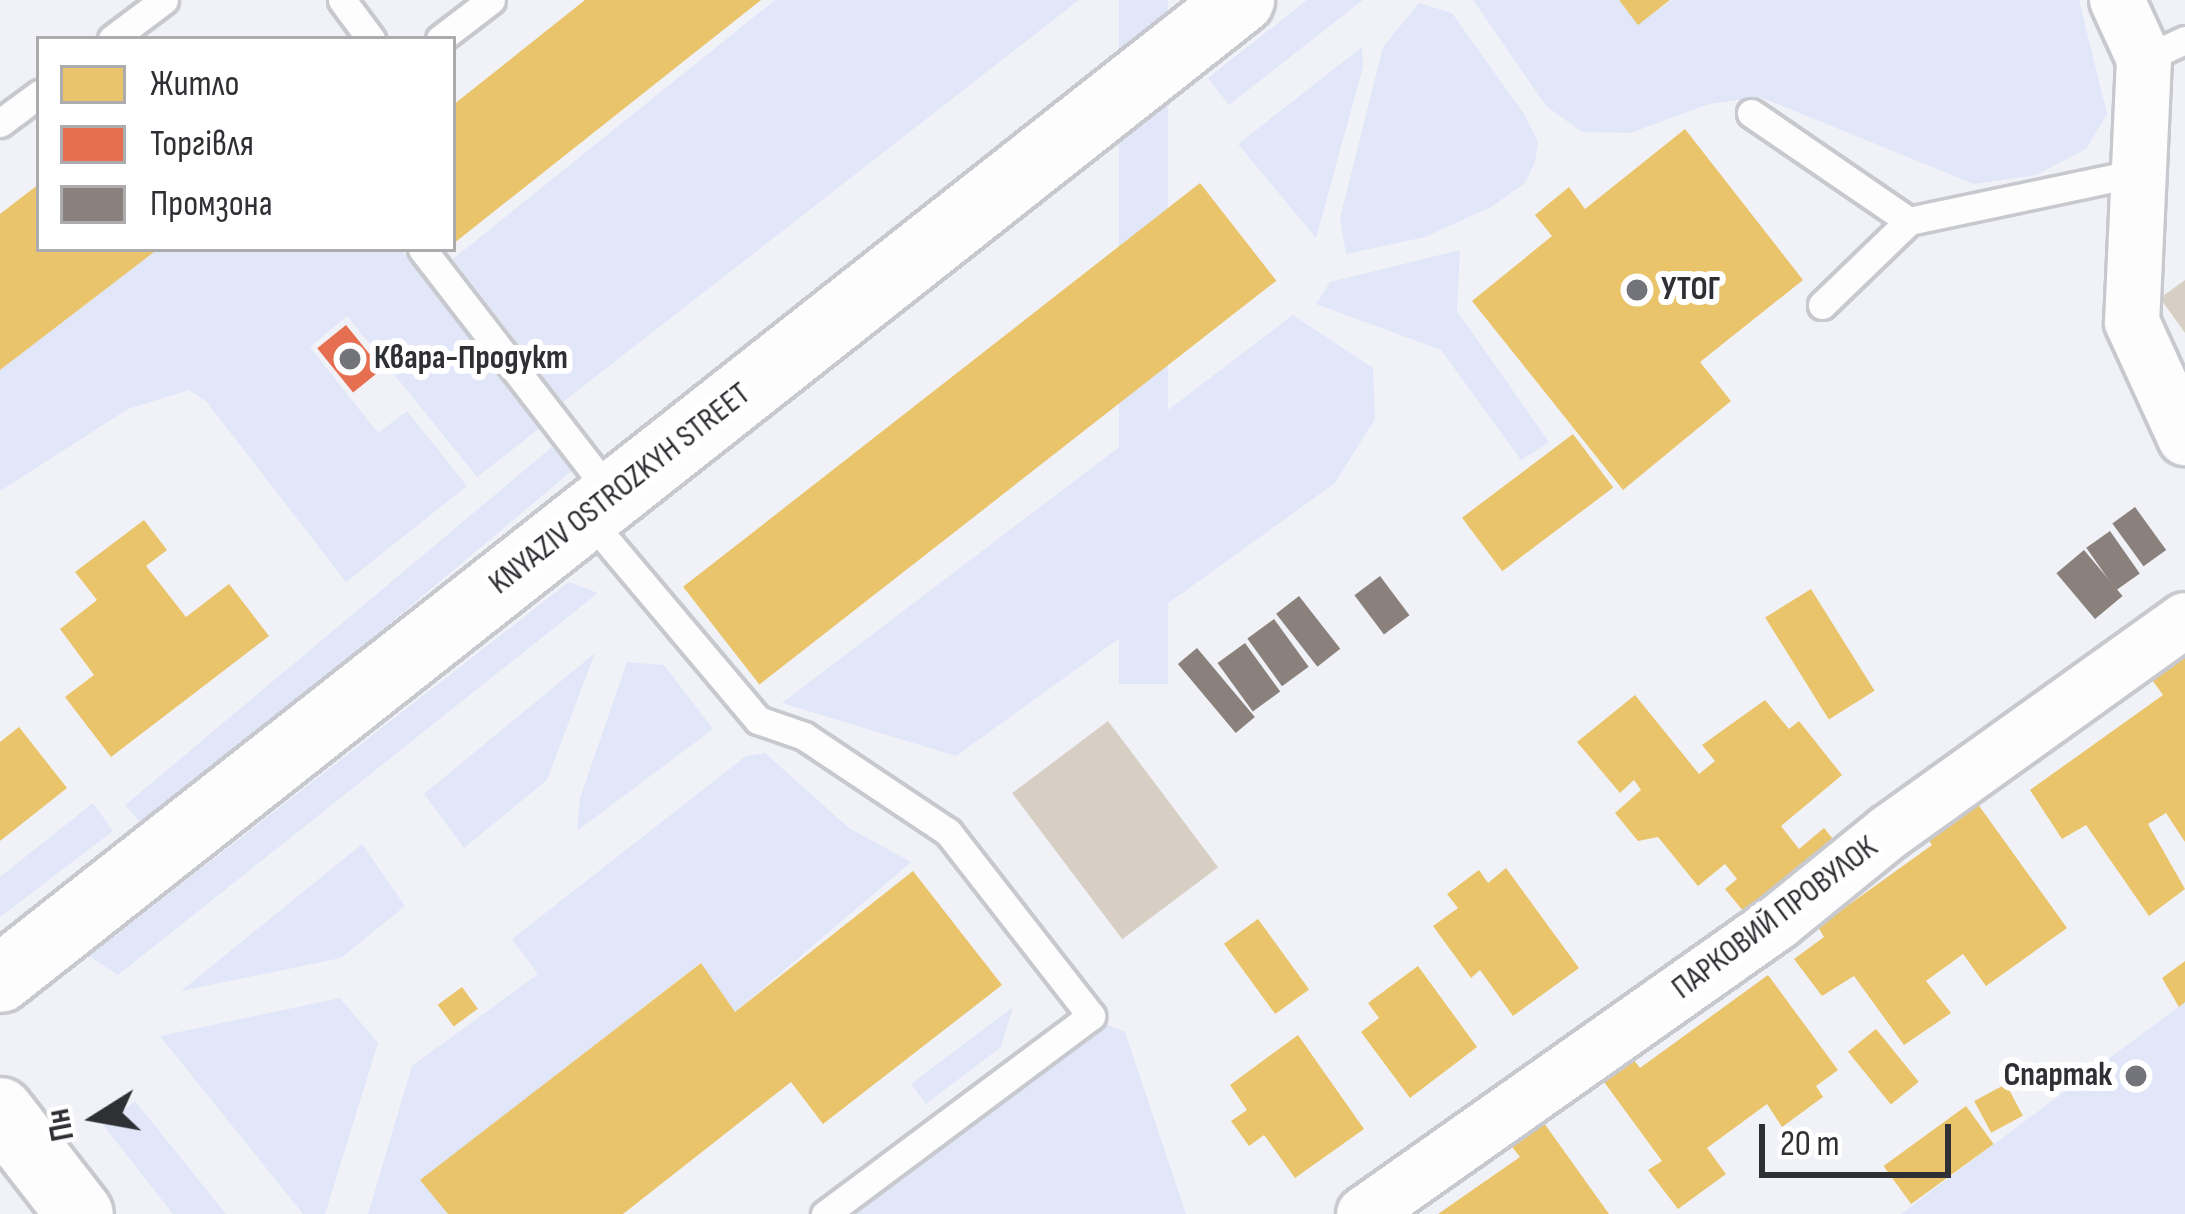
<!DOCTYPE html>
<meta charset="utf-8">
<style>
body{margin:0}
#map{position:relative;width:2185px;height:1214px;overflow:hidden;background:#f1f2f8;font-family:"Sofia Sans Condensed",sans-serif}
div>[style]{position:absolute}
.green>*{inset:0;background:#e1e6f9;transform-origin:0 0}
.homes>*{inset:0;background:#e9c46a;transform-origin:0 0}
.shops>*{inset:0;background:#e76f51;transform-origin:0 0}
.industry>*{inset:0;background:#8a817c;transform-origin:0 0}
.building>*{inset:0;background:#d7cfc3;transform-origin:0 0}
.roads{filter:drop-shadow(3px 0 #c8c9ce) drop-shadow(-3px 0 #c8c9ce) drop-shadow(0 3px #c8c9ce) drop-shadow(0 -3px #c8c9ce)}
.service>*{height:27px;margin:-13.5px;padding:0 13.5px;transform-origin:13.5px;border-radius:13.5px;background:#fdfdfe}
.minor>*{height:54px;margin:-27px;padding:0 27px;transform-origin:27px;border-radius:27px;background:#fdfdfe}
.tertiary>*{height:66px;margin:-33px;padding:0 33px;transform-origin:33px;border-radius:33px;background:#fdfdfe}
.secondary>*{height:66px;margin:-33px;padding:0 33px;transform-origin:33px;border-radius:33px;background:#fdfdfe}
.dots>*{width:33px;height:33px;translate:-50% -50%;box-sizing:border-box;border:6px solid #fff;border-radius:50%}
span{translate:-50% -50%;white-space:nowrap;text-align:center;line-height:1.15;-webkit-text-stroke:12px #fff;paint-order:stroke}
.poi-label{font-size:33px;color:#2f3034;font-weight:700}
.left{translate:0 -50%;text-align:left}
.right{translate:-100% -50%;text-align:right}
.street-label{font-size:33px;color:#2f3034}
.legend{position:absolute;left:36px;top:36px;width:420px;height:216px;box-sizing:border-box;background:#fff;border:3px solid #acacae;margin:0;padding:15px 21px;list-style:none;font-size:36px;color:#2f3034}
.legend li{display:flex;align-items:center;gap:24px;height:60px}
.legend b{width:60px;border:3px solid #acacae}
.north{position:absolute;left:36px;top:1058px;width:120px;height:120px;-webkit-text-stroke:9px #fff;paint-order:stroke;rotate:259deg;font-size:33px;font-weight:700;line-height:48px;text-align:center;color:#2f3034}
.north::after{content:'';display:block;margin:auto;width:42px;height:54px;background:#2f3034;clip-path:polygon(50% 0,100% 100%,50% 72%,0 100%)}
.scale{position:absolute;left:1759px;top:1124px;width:192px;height:54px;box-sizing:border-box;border:6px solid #2f3034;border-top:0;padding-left:15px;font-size:36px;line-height:42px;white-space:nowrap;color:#2f3034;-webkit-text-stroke:9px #fff;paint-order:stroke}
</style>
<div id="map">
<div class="green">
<i style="clip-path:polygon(775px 0,1079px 0,563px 402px,453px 259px)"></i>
<i style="left:1119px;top:0;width:49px;height:684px"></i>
<i style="clip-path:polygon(1307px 0,1363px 0,1229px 105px,1208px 78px)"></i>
<i style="clip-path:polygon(1473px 0,1619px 0,1638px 24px,1672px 0,2079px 0,2107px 114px,2086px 149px,2036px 175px,1974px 184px,1760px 97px,1709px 104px,1630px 133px,1582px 132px,1546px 106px)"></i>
<i style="clip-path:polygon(1419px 3px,1452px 13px,1524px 114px,1538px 142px,1535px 162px,1525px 183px,1491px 207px,1425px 237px,1346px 254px,1340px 218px,1383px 47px)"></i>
<i style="clip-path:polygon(1362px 47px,1363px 67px,1316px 238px,1238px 144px)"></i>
<i style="clip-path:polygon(158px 249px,400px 249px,540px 428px,477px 477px,347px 316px,310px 347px,378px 433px,407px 411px,467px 486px,346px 582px,206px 401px,189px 390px,128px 409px,0 491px,0 370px)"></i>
<i style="clip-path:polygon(1460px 250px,1457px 311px,1549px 442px,1521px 460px,1441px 350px,1316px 304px,1330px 282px)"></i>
<i style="clip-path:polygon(1293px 315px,1373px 368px,1375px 419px,1335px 483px,956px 756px,782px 703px)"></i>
<i style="left:552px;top:447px;width:31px;height:557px;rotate:50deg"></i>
<i style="clip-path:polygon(569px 582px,598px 593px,118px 975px,89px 956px)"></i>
<i style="clip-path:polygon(595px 653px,547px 780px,464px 848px,424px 794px)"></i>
<i style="clip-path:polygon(627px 662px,664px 665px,713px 729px,577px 831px,580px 798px)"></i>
<i style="clip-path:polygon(765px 753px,849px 828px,911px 862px,735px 1012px,700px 963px,421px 1180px,448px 1214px,368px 1214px,412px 1066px,538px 974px,512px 939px,746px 756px)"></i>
<i style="clip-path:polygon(93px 803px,113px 831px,0 917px,0 877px)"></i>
<i style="clip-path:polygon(362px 844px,405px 906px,341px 958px,181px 991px)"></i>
<i style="clip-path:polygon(340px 998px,378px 1043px,325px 1214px,303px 1214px,160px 1036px)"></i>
<i style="clip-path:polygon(2185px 1002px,2185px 1214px,1901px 1214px,1994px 1144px)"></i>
<i style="clip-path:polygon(1013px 1007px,1001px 1047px,926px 1104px,911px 1084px)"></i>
<i style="clip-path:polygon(1101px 1022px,1125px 1032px,1186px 1214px,850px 1214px)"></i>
<i style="clip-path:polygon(135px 1101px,226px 1214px,173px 1214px,104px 1126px)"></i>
</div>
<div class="homes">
<i style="clip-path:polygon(585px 0,761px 0,453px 244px,453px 105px)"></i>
<i style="clip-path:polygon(1619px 0,1670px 0,1638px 25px)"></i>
<i style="clip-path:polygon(1685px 129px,1803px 280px,1700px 362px,1731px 401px,1623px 490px,1472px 301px,1552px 236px,1535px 215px,1569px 187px,1585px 209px)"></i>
<i style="left:1200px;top:183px;width:124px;height:656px;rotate:52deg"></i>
<i style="clip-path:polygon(39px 184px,39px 249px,158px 249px,0 370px,0 214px)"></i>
<i style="left:1573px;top:434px;width:67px;height:139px;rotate:53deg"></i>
<i style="clip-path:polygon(144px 520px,167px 550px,146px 566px,186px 617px,229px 584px,269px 636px,111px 757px,65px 697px,94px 675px,60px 629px,97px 600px,75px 572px)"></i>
<i style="left:1811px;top:589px;width:120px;height:54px;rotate:58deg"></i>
<i style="clip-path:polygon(2185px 648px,2185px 842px,2166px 813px,2148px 824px,2185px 889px,2149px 916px,2086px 825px,2062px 839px,2030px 790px,2163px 695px,2148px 674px)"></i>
<i style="clip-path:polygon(1635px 695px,1699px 774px,1715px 761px,1702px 745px,1765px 700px,1789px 729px,1799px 721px,1842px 775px,1781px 826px,1799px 849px,1824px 828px,1837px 844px,1744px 912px,1725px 889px,1737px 879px,1725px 864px,1698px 886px,1658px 837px,1638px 841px,1615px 813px,1641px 790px,1634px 780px,1620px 793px,1577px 742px)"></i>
<i style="clip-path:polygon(19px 727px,67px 788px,0 841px,0 742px)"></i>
<i style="clip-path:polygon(1972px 796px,2067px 928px,1986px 986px,1963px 954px,1926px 981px,1951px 1013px,1904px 1045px,1854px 976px,1822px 996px,1794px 959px,1824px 937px,1818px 927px,1932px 845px,1923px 831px)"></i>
<i style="clip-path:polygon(1506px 868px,1579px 968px,1513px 1016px,1480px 970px,1471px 978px,1433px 926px,1458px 908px,1447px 894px,1479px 870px,1488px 883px)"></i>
<i style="clip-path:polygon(913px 871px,1002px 985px,823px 1124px,791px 1082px,623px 1214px,448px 1214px,420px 1180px,701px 963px,735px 1012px)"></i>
<i style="left:1258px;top:919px;width:87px;height:42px;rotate:54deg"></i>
<i style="clip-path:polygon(2185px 961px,2185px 1002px,2179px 1007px,2162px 978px)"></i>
<i style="clip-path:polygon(1418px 966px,1477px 1047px,1410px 1098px,1361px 1032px,1379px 1018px,1368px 1003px)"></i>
<i style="clip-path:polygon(1768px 975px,1838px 1070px,1816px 1086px,1823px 1097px,1782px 1127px,1767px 1104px,1707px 1148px,1726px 1174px,1678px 1209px,1648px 1170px,1662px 1161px,1596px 1071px,1626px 1050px,1640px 1068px)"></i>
<i style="left:462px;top:987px;width:27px;height:30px;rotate:54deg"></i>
<i style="left:1876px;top:1029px;width:68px;height:36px;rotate:51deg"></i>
<i style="clip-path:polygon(1298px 1035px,1364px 1129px,1295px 1178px,1264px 1135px,1249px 1146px,1231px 1121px,1247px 1110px,1230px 1085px)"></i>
<i style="left:2006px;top:1084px;width:36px;height:36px;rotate:62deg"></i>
<i style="left:1966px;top:1106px;width:47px;height:102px;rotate:54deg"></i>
<i style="clip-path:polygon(1539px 1116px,1609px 1214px,1438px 1214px,1520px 1157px,1506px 1139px)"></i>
</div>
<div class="shops">
<i style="left:346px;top:325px;width:57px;height:37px;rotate:51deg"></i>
</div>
<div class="industry">
<i style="left:2135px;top:507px;width:53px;height:28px;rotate:54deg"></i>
<i style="left:2110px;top:531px;width:52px;height:29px;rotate:55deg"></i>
<i style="left:2084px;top:550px;width:60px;height:36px;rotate:50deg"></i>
<i style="left:1380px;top:576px;width:49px;height:32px;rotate:53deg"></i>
<i style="left:1299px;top:596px;width:67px;height:29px;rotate:52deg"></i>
<i style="left:1274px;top:619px;width:59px;height:33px;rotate:54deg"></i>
<i style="left:1245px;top:643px;width:60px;height:34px;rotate:54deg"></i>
<i style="left:1197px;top:648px;width:90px;height:25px;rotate:50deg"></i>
</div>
<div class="building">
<i style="clip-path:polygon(2185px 280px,2185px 333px,2160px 298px)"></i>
<i style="left:1108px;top:721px;width:183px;height:120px;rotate:53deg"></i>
</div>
<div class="roads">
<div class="service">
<i style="left:342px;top:0;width:49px;rotate:53.4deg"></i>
<i style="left:112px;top:39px;width:65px;rotate:-36.9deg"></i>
<i style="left:440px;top:39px;width:64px;rotate:-37.4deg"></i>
<i style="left:2144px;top:59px;width:45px;rotate:-24.9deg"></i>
<i style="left:1751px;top:113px;width:191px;rotate:34.4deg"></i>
<i style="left:0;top:123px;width:49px;rotate:-36.6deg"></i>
<i style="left:422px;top:249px;width:311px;rotate:52.3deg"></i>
<i style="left:1822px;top:305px;width:121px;rotate:-44deg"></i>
<i style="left:1909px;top:221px;width:237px;rotate:-11.9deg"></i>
<i style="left:587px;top:517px;width:265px;rotate:49.9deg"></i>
<i style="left:758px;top:720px;width:49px;rotate:19.2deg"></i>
<i style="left:804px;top:736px;width:173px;rotate:33.7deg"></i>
<i style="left:948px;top:832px;width:233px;rotate:52.1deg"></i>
<i style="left:1091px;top:1016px;width:332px;rotate:143.3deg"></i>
</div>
<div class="minor">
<i style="left:2117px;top:0;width:65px;rotate:65.4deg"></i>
<i style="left:2144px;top:59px;width:263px;rotate:92.6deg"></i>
<i style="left:2132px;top:322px;width:128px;rotate:65.4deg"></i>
<i style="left:1364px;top:1214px;width:505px;rotate:-35.17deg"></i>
<i style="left:1777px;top:923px;width:144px;rotate:-39.1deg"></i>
<i style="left:1889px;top:832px;width:364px;rotate:-35.6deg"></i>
</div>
<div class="tertiary">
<i style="left:0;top:979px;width:1581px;rotate:-38.27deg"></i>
</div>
<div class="secondary">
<i style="left:0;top:1111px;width:130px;rotate:52.2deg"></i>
</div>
</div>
<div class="dots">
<i style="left:1637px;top:290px;background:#737479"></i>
<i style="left:350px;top:359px;background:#737479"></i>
<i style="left:2136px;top:1076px;background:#737479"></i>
</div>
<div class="poi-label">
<span class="left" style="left:1661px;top:290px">УТОГ</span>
<span class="left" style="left:374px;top:359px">Квара-Продукт</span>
<span class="right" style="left:2112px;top:1076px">Спартак</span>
</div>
<div class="street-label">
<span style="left:620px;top:489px;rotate:-38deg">KNYAZIV OSTROZKYH STREET</span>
<span style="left:1775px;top:918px;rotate:-37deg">ПАРКОВИЙ ПРОВУЛОК</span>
</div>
<ul class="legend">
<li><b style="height:33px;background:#e9c46a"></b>Житло</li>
<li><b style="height:33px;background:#e76f51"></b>Торгівля</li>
<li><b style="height:33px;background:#8a817c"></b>Промзона</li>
</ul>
<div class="north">Пн</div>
<div class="scale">20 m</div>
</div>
